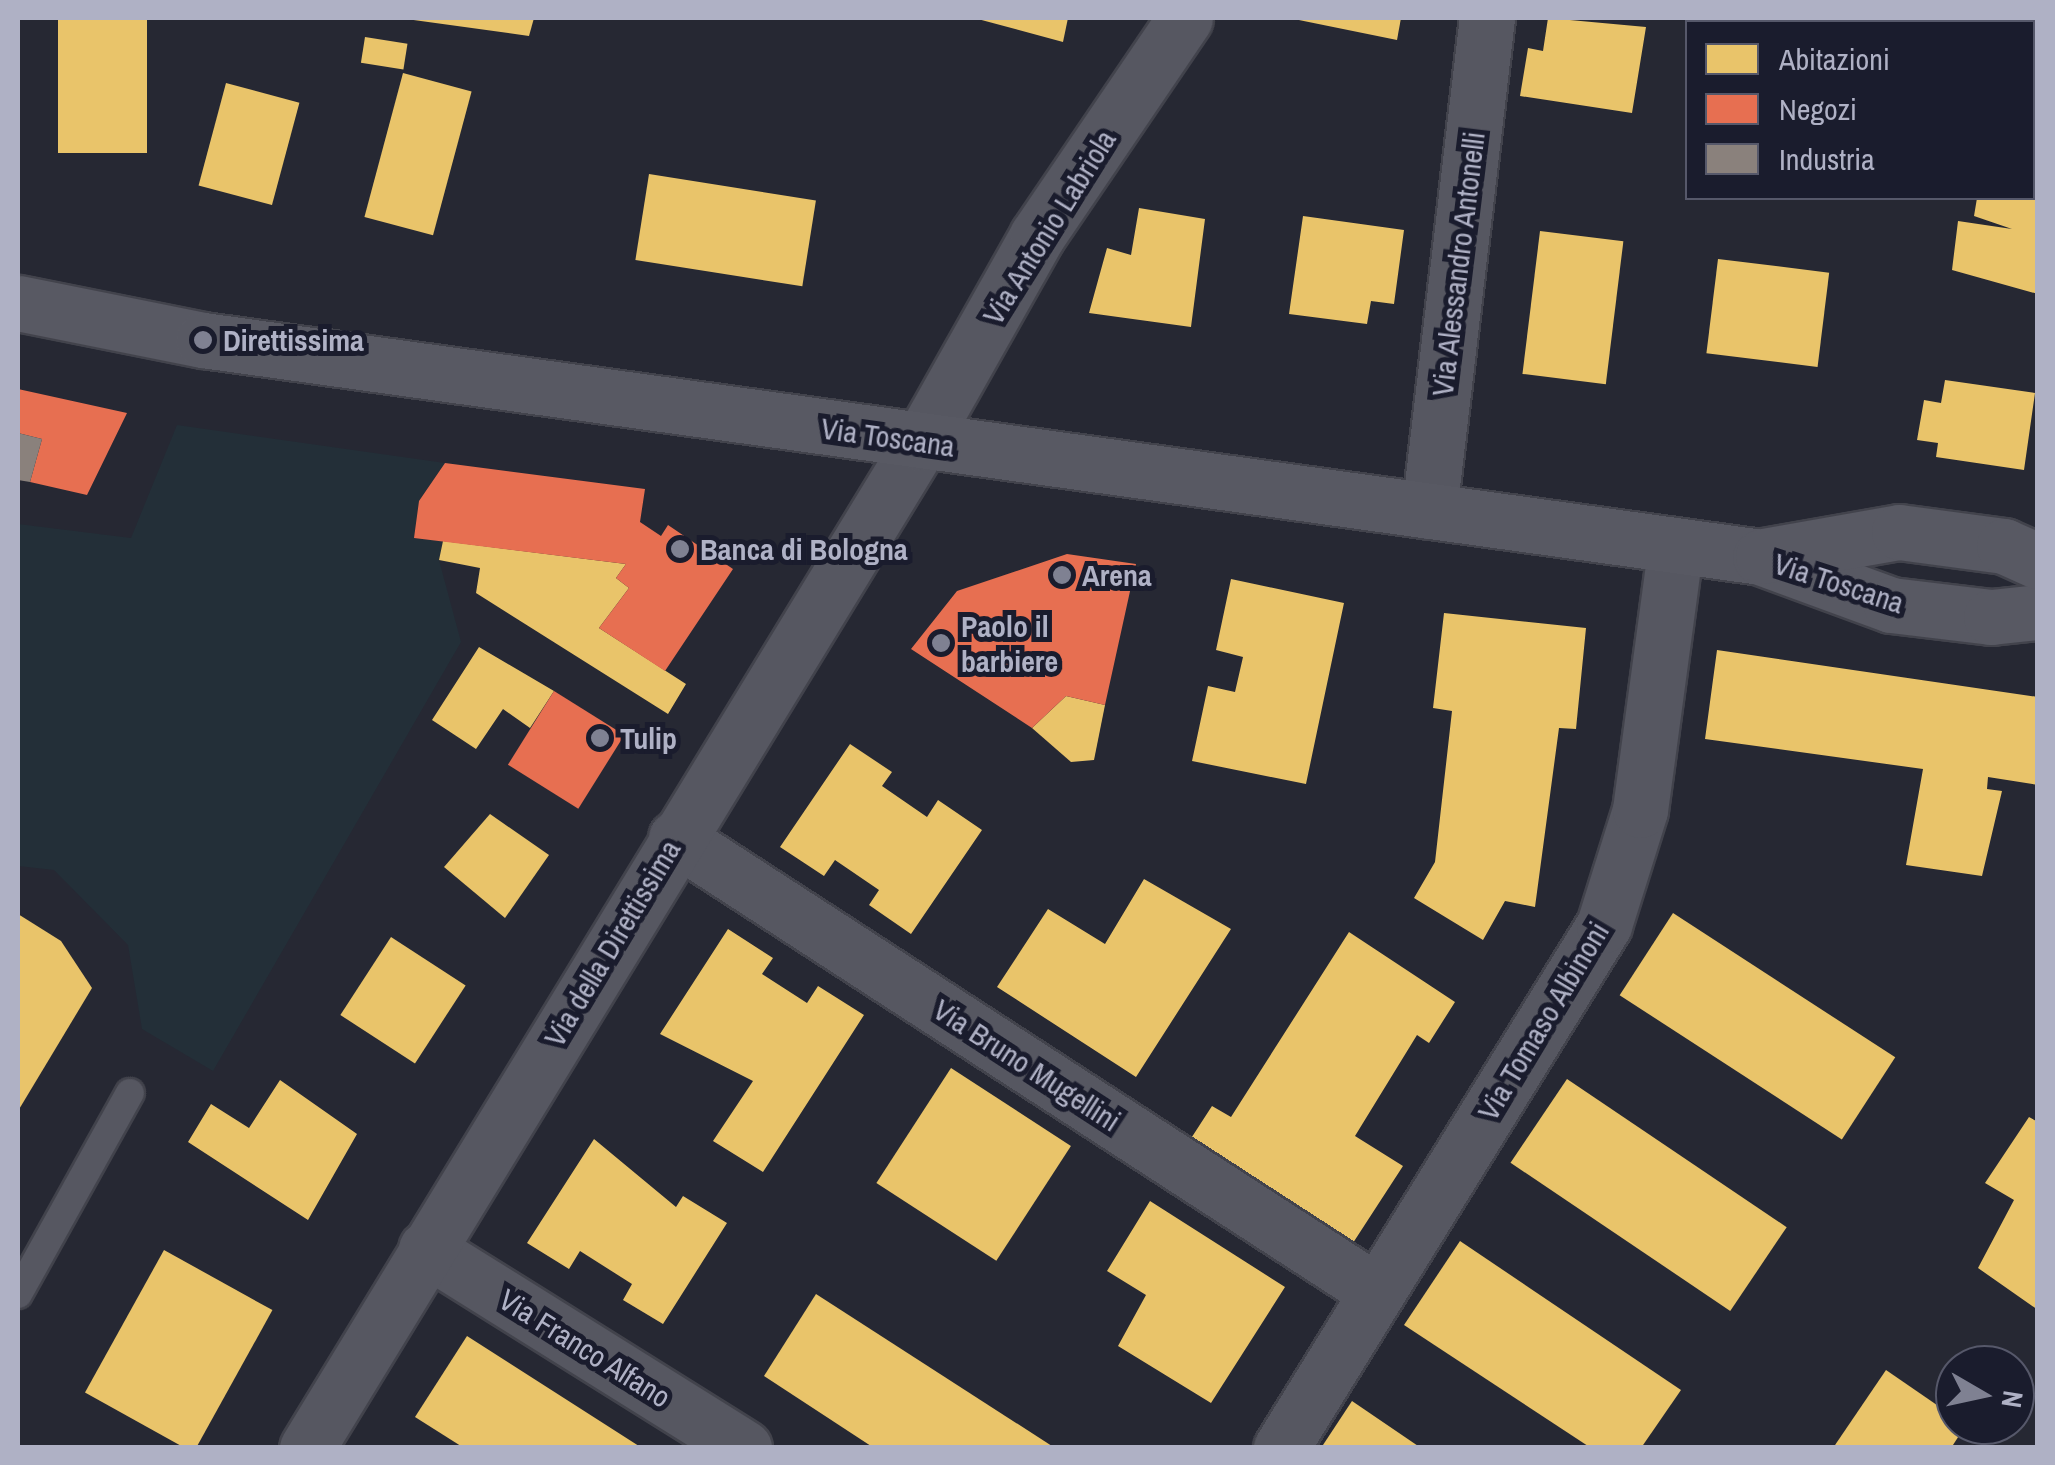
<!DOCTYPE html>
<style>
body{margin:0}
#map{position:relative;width:2055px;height:1465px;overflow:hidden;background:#262833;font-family:"Archivo Narrow",sans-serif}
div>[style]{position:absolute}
.green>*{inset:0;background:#232f38}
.homes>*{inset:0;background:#e9c46a;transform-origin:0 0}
.shops>*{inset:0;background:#e76f51;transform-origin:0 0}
.industry>*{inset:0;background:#8a817c}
.roads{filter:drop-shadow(2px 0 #42434c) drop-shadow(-2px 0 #42434c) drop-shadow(0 2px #42434c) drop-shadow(0 -2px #42434c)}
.service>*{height:28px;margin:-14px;padding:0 14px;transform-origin:14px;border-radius:14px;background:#565761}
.minor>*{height:55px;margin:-27.5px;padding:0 27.5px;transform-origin:27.5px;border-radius:27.5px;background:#565761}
.primary>*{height:55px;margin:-27.5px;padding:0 27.5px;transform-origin:27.5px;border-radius:27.5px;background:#585963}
.dots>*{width:28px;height:28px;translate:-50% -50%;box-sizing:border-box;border:5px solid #1a1c2d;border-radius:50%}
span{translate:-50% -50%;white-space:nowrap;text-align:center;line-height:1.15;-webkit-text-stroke:10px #1a1c2d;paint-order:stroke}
.street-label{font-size:30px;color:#afb1c5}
.poi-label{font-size:30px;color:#afb1c5;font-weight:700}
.left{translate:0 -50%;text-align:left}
.frame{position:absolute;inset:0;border:20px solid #afb1c5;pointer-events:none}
.legend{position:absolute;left:1685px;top:20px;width:350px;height:180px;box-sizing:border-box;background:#1a1c2d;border:2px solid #56586a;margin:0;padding:12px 18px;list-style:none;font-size:30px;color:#afb1c5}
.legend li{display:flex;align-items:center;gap:20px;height:50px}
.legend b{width:50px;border:2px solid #56586a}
.north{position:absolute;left:1935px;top:1345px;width:100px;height:100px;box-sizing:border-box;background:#1a1c2d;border:2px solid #56586a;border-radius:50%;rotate:99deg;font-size:28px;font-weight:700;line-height:40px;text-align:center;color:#afb1c5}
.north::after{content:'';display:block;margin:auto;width:35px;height:45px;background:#7f8192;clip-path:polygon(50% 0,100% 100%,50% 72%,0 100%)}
</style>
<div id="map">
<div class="green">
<i style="clip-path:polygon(177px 425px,445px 463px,419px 501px,414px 538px,443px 541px,439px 560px,461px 642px,213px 1071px,142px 1029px,128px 945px,54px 870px,18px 866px,18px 524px,131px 538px)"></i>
</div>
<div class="homes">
<i style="left:58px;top:18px;width:89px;height:135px"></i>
<i style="clip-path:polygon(399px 18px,534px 18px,529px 36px)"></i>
<i style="clip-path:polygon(974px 18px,1068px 18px,1063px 42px)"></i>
<i style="clip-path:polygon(1289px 18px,1401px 18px,1397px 40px)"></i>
<i style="clip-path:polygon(1548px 18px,1646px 27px,1632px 113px,1520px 96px,1528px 48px,1543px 51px)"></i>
<i style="left:365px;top:37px;width:43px;height:26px;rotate:9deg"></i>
<i style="clip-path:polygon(2032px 66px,2038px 67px,2038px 294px,1952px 270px,1958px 221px,2012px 229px,1974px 216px,1977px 198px,2032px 198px)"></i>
<i style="left:403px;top:73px;width:71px;height:149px;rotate:15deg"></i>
<i style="left:226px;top:83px;width:76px;height:106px;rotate:15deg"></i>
<i style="left:649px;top:174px;width:169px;height:87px;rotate:9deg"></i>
<i style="clip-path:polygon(1139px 208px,1205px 219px,1191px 327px,1089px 313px,1107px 248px,1131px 255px)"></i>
<i style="clip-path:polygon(1303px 216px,1404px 230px,1394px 304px,1371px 301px,1367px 324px,1289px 314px)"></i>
<i style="left:1540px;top:231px;width:84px;height:144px;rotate:7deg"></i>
<i style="left:1718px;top:259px;width:112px;height:95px;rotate:7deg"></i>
<i style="clip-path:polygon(1945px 380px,2035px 393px,2024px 470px,1936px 457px,1938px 443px,1917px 440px,1924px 400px,1941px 403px)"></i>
<i style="clip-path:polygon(443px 541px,626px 564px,616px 578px,629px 588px,599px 628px,686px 684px,668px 714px,476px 593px,480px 568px,439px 560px)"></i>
<i style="clip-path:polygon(1231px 579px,1344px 603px,1306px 784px,1192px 761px,1208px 686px,1235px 692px,1243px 657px,1216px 650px)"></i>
<i style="clip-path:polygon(1444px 613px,1586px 628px,1576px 729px,1559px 728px,1535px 907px,1505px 901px,1483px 940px,1414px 898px,1435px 862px,1452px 711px,1433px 708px)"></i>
<i style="clip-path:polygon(479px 647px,554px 691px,530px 728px,503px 709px,476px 749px,432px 720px)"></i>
<i style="clip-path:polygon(1717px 650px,2038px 697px,2038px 785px,1988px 777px,1987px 789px,2002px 791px,1982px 876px,1906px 865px,1923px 769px,1705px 739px)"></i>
<i style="clip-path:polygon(1066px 696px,1105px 705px,1094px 760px,1071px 762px,1032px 728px)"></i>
<i style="clip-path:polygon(850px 744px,892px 772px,882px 786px,927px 817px,938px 800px,982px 830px,911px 934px,869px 905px,879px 890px,835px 860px,824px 876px,780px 847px)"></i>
<i style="clip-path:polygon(490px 814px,549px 855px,505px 918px,444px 867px)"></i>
<i style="clip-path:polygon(1144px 879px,1231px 929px,1136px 1077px,997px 987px,1048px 909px,1105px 944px)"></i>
<i style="left:1673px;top:913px;width:265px;height:98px;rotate:33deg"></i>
<i style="clip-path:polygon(18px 914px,61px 941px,92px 988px,18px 1111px)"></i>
<i style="clip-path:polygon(728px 929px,773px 958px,762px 974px,807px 1003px,818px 986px,864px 1015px,763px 1172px,713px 1141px,753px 1081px,660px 1034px)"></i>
<i style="clip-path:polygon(1349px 932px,1455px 1002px,1429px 1043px,1417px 1035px,1355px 1136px,1403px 1166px,1351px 1246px,1188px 1143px,1212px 1106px,1231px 1117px)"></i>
<i style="left:391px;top:937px;width:89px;height:93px;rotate:33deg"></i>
<i style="left:951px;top:1068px;width:143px;height:137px;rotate:33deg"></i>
<i style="left:1567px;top:1079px;width:265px;height:101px;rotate:34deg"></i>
<i style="clip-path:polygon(280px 1080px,357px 1134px,308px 1220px,188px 1142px,211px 1104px,249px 1128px)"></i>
<i style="clip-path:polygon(2029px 1117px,2038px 1122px,2038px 1310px,1978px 1268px,2014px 1200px,1985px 1183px)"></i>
<i style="clip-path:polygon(594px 1139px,676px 1207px,683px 1196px,727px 1223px,663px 1324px,623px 1300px,632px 1284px,580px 1251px,569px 1269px,527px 1243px)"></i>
<i style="clip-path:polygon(1150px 1201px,1285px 1287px,1211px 1403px,1118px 1346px,1146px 1295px,1107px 1271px)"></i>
<i style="clip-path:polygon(1460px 1241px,1681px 1390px,1641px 1448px,1591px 1448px,1404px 1325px)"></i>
<i style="left:164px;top:1250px;width:124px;height:163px;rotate:29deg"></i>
<i style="clip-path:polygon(816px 1294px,1055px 1448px,874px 1448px,764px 1376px)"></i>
<i style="clip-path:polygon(467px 1336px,642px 1448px,464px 1448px,415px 1417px)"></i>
<i style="clip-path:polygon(1886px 1370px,1966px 1425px,1951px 1448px,1833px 1448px)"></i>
<i style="clip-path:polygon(1352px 1401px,1421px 1448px,1321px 1448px)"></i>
</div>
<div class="shops">
<i style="clip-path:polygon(18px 389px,127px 413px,87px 495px,30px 482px,42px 439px,18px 433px)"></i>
<i style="clip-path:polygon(445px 463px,645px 489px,640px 522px,661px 536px,668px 525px,733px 569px,665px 671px,599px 628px,629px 588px,616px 578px,626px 564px,414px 538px,419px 501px)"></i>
<i style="clip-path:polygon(1067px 554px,1136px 564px,1105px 705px,1066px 696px,1032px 728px,911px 649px,957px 591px)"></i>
<i style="left:554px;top:691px;width:83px;height:87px;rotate:32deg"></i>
</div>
<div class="industry">
<i style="clip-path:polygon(18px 433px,42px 439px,30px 482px,18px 480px)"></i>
</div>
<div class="roads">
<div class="service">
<i style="left:18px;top:1294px;width:230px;rotate:-60.9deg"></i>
</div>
<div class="minor">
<i style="left:1429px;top:511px;width:496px;rotate:-83.3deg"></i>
<i style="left:676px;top:838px;width:835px;rotate:32.93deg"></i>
<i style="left:426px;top:1249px;width:375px;rotate:32deg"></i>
<i style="left:307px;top:1448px;width:1179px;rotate:-58.6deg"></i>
<i style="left:921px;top:442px;width:236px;rotate:-60.6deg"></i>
<i style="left:1037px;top:236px;width:263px;rotate:-55.8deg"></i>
<i style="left:1281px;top:1448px;width:615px;rotate:-58.3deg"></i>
<i style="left:1604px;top:925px;width:121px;rotate:-72.6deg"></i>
<i style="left:1640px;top:810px;width:267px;rotate:-82.3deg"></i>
</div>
<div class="primary">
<i style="left:18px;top:303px;width:189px;rotate:11.3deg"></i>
<i style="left:203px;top:340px;width:1572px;rotate:7.93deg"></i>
<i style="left:1760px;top:557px;width:140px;rotate:20.1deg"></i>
<i style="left:1891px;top:605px;width:101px;rotate:6.8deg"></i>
<i style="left:1991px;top:617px;width:47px;rotate:-6.1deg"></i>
<i style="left:1763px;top:556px;width:138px;rotate:-10deg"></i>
<i style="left:1899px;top:532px;width:106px;rotate:7.6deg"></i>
<i style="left:2004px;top:546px;width:37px;rotate:24deg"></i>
</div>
</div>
<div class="dots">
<i style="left:203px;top:340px;background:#7f8192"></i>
<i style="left:680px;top:549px;background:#7f8192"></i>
<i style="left:1062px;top:575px;background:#7f8192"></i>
<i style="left:941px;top:643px;background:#7f8192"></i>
<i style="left:600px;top:738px;background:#7f8192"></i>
</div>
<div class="street-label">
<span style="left:1049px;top:227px;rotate:-58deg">Via Antonio Labriola</span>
<span style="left:1458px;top:264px;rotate:-83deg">Via Alessandro Antonelli</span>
<span style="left:888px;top:437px;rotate:8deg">Via Toscana</span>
<span style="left:1839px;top:583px;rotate:18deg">Via Toscana</span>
<span style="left:612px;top:943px;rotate:-59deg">Via della Direttissima</span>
<span style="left:1543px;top:1021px;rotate:-59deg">Via Tomaso Albinoni</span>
<span style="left:1027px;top:1065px;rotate:33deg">Via Bruno Mugellini</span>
<span style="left:585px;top:1348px;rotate:32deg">Via Franco Alfano</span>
</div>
<div class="poi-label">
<span class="left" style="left:223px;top:340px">Direttissima</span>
<span class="left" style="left:700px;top:549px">Banca di Bologna</span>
<span class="left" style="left:1082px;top:575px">Arena</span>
<span class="left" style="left:961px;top:643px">Paolo il<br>barbiere</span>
<span class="left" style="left:620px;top:738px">Tulip</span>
</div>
<div class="frame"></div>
<ul class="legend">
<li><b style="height:28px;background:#e9c46a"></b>Abitazioni</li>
<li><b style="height:28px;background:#e76f51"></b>Negozi</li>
<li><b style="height:28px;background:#8a817c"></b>Industria</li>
</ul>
<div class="north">N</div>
</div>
